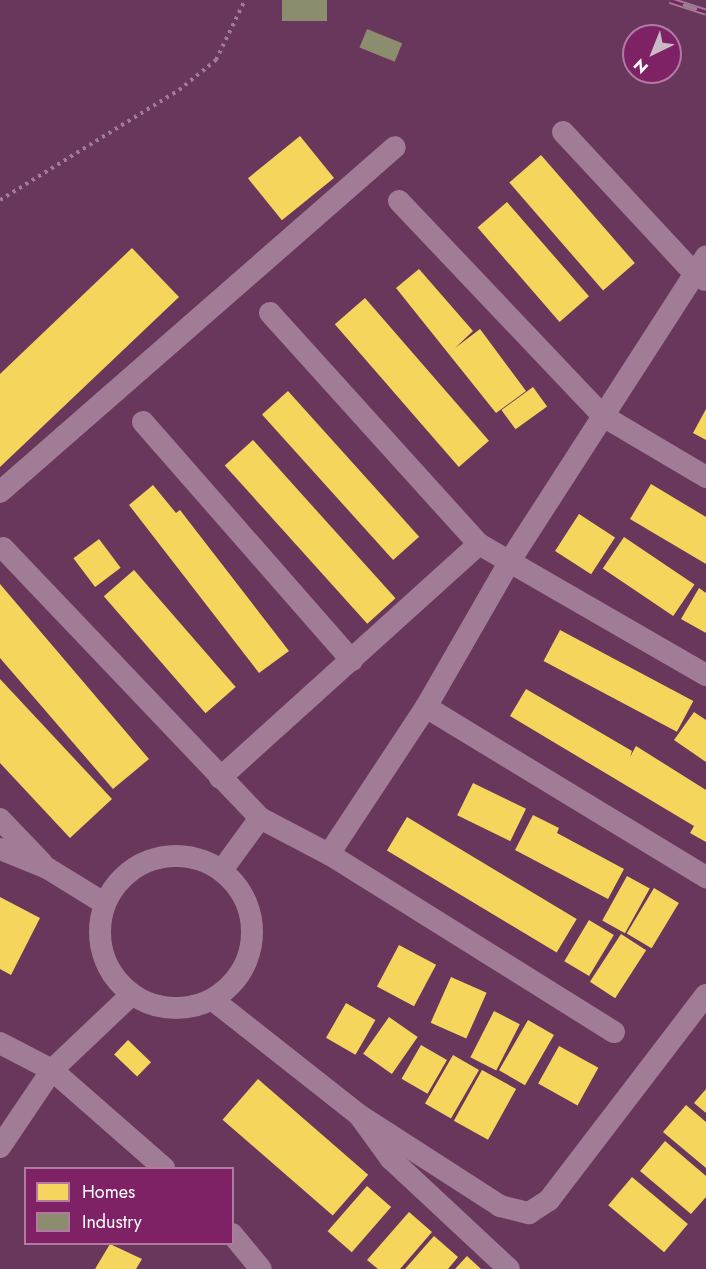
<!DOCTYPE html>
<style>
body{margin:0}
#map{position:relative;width:706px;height:1269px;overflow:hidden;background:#69375b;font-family:Jost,sans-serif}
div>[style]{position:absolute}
.homes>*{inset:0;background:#f6d55c;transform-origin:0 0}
.industry>*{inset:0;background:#8c8c6e;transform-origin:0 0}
.path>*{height:4px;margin-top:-2px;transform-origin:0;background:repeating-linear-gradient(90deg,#a07c96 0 3px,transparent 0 7.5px)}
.street>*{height:22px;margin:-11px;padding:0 11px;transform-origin:11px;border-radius:11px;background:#a07c96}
.street>.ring{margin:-11px;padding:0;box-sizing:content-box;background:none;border:22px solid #a07c96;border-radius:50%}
.rail>*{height:7px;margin-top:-3.5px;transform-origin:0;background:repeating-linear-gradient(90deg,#7e2265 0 14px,#a07e96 0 28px);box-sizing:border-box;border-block:2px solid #a07e96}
span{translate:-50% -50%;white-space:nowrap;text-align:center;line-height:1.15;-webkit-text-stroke:6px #7e2265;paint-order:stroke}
.legend{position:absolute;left:24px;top:1167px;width:210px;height:78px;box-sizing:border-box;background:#7e2265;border:2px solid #b27aa3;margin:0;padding:8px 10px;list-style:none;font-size:18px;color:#fff}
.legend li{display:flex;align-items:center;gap:12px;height:30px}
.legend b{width:30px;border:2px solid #b27aa3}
.north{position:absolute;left:622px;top:24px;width:60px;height:60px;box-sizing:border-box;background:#7e2265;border:2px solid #b27aa3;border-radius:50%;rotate:223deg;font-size:16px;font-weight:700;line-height:24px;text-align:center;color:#fff}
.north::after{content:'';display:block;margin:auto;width:21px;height:27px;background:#cab9c6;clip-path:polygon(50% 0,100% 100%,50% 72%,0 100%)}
</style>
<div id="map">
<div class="homes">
<i style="left:300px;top:136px;width:54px;height:67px;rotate:51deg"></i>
<i style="left:541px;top:155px;width:143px;height:42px;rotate:49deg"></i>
<i style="left:507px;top:202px;width:125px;height:39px;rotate:49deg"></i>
<i style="clip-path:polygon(132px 248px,179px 297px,0 467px,0 374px)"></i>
<i style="clip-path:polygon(419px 269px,473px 331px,455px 348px,480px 329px,526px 391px,496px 413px,396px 288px)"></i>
<i style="left:365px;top:298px;width:189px;height:40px;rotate:49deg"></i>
<i style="left:533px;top:387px;width:24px;height:39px;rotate:54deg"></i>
<i style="left:288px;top:391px;width:196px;height:35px;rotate:48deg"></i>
<i style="clip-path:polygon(706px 409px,706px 440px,693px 433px)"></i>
<i style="left:253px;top:440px;width:213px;height:38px;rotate:48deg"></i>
<i style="clip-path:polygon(651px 484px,706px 517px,706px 564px,630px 519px)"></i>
<i style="clip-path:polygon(153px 485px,176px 513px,180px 510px,289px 651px,259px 673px,129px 505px)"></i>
<i style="left:579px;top:514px;width:43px;height:44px;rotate:33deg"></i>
<i style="left:624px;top:537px;width:85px;height:38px;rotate:34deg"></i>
<i style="left:99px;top:539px;width:36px;height:32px;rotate:53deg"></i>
<i style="left:134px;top:570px;width:155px;height:40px;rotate:49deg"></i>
<i style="clip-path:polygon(0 584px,149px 759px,113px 789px,0 658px)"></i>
<i style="clip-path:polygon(699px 588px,706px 593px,706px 633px,681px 619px)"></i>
<i style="left:560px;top:630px;width:151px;height:35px;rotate:28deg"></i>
<i style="clip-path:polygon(0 679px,112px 799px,70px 838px,0 763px)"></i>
<i style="clip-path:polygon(526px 689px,632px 751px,630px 757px,636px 746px,706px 790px,706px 842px,690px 833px,694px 826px,510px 716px)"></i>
<i style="clip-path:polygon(694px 712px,706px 720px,706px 762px,674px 740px)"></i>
<i style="left:473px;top:783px;width:59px;height:36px;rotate:26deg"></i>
<i style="clip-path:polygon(533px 815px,559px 828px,557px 833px,624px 869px,608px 899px,515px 850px)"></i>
<i style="left:407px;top:817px;width:198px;height:39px;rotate:31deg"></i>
<i style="left:627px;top:876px;width:26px;height:51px;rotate:29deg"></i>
<i style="left:654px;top:888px;width:29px;height:53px;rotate:31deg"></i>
<i style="clip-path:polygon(0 897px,40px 918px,11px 975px,0 969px)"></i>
<i style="left:589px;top:920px;width:29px;height:48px;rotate:31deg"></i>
<i style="left:621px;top:934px;width:30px;height:57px;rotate:33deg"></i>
<i style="left:399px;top:945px;width:42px;height:47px;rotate:28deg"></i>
<i style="left:451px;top:977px;width:39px;height:50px;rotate:24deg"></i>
<i style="left:346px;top:1003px;width:34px;height:40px;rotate:30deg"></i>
<i style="left:494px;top:1011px;width:29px;height:52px;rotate:27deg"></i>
<i style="left:389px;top:1017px;width:35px;height:45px;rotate:35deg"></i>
<i style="left:528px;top:1020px;width:30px;height:58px;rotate:30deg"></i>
<i style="left:128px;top:1040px;width:32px;height:20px;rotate:44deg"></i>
<i style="left:421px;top:1045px;width:30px;height:39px;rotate:30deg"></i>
<i style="left:559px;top:1046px;width:45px;height:43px;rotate:29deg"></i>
<i style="left:453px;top:1055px;width:30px;height:56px;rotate:30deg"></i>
<i style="left:482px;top:1070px;width:39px;height:58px;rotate:29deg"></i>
<i style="left:258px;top:1079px;width:146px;height:54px;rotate:41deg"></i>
<i style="clip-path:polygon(706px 1089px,706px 1113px,694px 1103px)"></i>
<i style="clip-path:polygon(686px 1105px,706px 1122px,706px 1168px,663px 1132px)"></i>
<i style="clip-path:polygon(665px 1141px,706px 1176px,706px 1197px,691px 1214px,640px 1171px)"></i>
<i style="left:632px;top:1177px;width:73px;height:37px;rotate:40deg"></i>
<i style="left:367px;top:1186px;width:32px;height:60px;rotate:41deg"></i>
<i style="clip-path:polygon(409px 1212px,432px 1232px,400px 1269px,378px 1269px,367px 1260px)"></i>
<i style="clip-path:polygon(434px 1236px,458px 1257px,448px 1269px,405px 1269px)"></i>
<i style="clip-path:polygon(110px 1244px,142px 1259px,136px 1269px,95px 1269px)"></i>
<i style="clip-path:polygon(467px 1256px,481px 1269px,455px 1269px)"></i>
</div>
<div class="industry">
<i style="left:282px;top:0;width:45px;height:21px"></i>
<i style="left:367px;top:29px;width:38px;height:20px;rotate:22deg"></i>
</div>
<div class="path">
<i style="left:0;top:200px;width:210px;rotate:-31.6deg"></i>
<i style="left:179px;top:90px;width:48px;rotate:-39deg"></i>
<i style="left:216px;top:60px;width:67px;rotate:-64.2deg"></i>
</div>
<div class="street">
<i style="left:563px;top:132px;width:192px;rotate:47.1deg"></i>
<i style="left:694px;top:273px;width:13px;rotate:32deg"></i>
<i style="left:399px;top:201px;width:296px;rotate:46.5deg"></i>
<i style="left:603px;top:416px;width:120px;rotate:30.6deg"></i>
<i style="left:270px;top:313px;width:312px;rotate:47.9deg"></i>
<i style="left:143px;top:422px;width:317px;rotate:48.8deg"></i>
<i style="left:0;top:492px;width:524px;rotate:-41.13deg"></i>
<i style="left:3px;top:548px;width:373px;rotate:46.4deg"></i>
<i style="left:260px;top:818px;width:78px;rotate:27.6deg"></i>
<i style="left:329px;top:854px;width:336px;rotate:32deg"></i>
<i style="left:426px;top:707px;width:328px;rotate:31.3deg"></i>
<i style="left:220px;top:778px;width:349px;rotate:-42.1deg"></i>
<i style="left:479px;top:544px;width:262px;rotate:30deg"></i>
<i style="left:0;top:819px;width:61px;rotate:46.3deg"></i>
<i style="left:0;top:849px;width:51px;rotate:22deg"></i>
<i style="left:47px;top:868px;width:67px;rotate:31.6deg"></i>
<i style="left:329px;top:854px;width:176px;rotate:-56.6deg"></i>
<i style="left:426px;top:707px;width:171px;rotate:-60.1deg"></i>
<i style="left:511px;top:559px;width:360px;rotate:-57.2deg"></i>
<i class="ring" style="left:100px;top:856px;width:130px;height:130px"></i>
<i style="left:222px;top:870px;width:64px;rotate:-53.8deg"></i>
<i style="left:213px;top:1000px;width:186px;rotate:38.2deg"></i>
<i style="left:359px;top:1115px;width:54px;rotate:54deg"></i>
<i style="left:391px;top:1159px;width:161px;rotate:43deg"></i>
<i style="left:0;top:1043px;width:59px;rotate:27.4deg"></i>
<i style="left:52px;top:1070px;width:149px;rotate:41.2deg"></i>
<i style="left:359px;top:1115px;width:168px;rotate:32.8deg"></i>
<i style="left:500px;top:1206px;width:30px;rotate:14deg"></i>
<i style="left:529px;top:1213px;width:24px;rotate:-33deg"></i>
<i style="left:549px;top:1200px;width:258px;rotate:-52.6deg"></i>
<i style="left:0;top:1147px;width:93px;rotate:-56deg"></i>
<i style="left:52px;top:1070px;width:109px;rotate:-43.5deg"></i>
<i style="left:232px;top:1234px;width:45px;rotate:50.4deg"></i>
</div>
<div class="rail">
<i style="left:670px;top:0;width:38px;rotate:18deg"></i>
</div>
<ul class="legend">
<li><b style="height:16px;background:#f6d55c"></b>Homes</li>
<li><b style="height:16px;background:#8c8c6e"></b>Industry</li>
</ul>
<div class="north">N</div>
</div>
